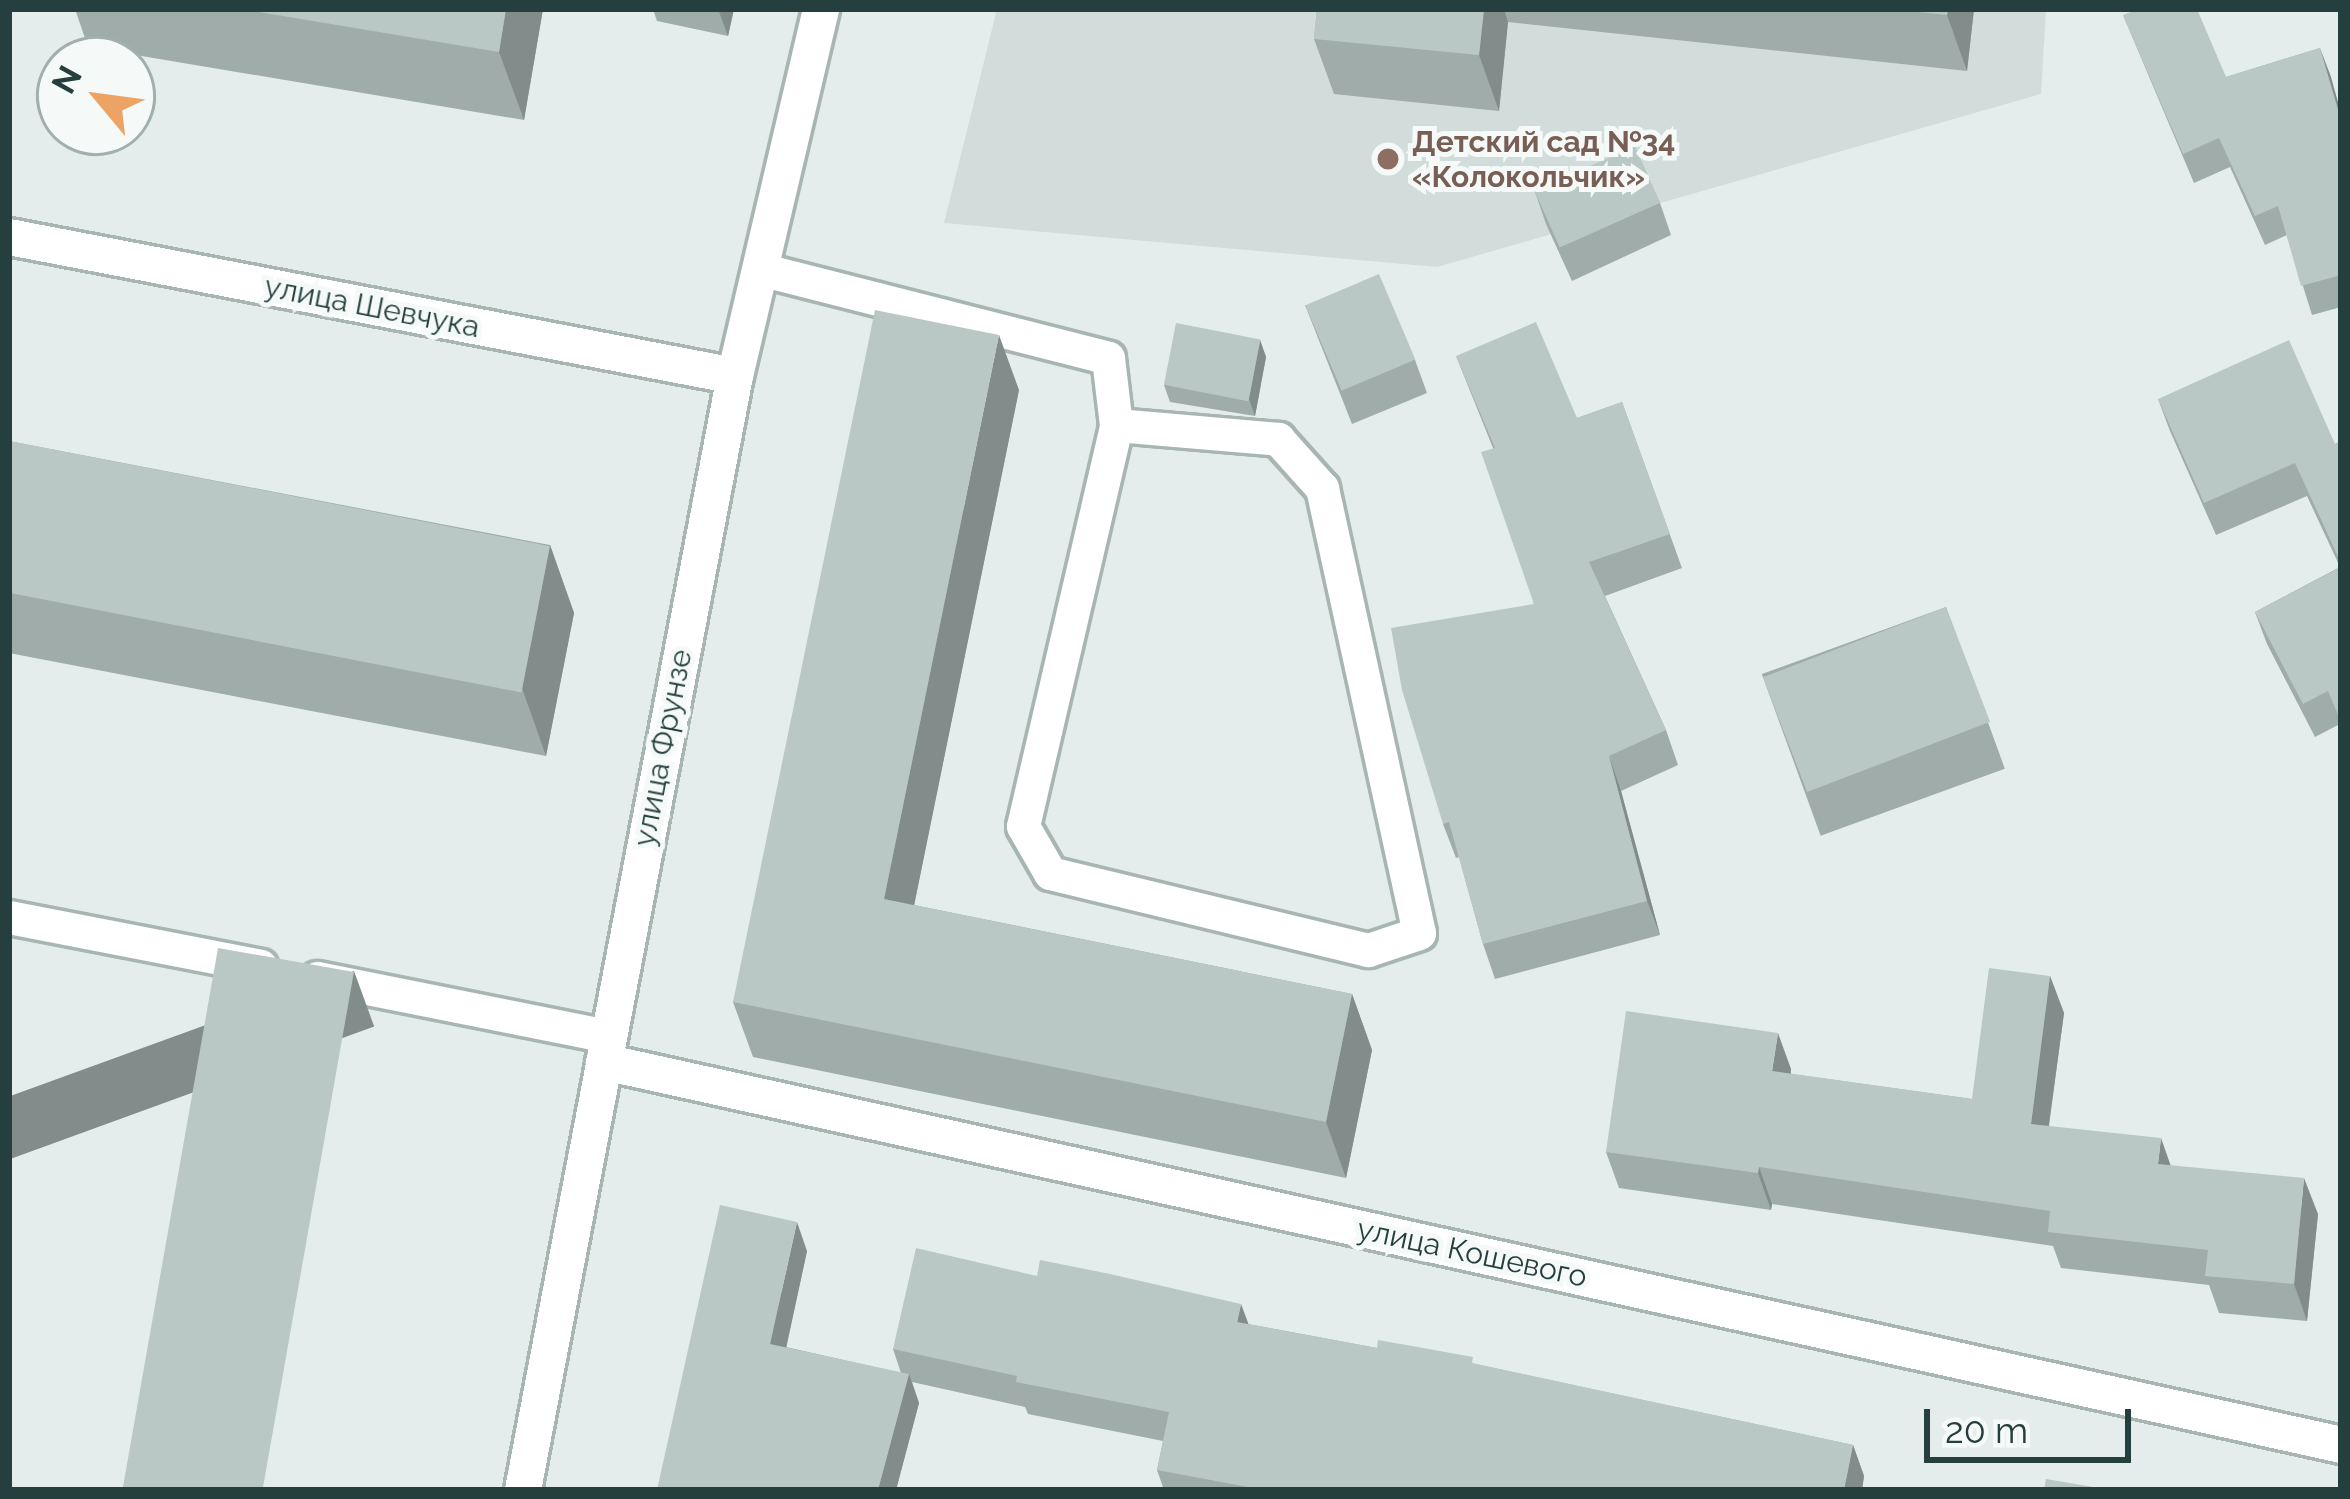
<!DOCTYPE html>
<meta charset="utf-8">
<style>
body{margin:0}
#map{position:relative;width:2350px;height:1499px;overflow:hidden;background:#e4edeb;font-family:Raleway,sans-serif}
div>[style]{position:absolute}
.built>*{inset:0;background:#d2dddb}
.roads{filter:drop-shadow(3px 0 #a7b5b3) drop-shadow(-3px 0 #a7b5b3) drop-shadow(0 3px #a7b5b3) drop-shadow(0 -3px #a7b5b3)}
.lane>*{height:33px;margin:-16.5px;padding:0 16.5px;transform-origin:16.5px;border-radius:16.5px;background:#fff}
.street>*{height:36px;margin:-18px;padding:0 18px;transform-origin:18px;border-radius:18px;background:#fff}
.wall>*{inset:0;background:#a0aca9;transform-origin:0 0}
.shaded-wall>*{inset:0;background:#828c8a;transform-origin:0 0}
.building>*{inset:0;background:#bac8c5;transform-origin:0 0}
.dots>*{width:33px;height:33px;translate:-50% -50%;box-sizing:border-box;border:6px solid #f5faf8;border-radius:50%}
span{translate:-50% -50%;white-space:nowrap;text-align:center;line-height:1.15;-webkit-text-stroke:10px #f5faf8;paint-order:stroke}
.education-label{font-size:30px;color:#785e54;font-weight:700}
.left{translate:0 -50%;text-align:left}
.street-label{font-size:30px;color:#243f3d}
.frame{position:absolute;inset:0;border:12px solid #243f3d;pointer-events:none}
.north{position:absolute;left:36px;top:36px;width:120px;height:120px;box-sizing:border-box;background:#f5faf8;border:3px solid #a1afad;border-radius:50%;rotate:299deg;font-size:33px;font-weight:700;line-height:48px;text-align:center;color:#243f3d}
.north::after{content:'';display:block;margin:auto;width:42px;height:54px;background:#eda363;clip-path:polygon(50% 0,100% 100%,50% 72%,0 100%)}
.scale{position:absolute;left:1924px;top:1409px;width:207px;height:54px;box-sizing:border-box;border:6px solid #243f3d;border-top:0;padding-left:15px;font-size:36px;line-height:42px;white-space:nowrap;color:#243f3d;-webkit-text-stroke:9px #f5faf8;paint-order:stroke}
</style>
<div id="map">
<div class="built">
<i style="clip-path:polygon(997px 9px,2046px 9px,2041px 94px,1437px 267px,944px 223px)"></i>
</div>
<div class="roads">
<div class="lane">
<i style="left:760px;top:269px;width:359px;rotate:14.3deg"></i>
<i style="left:1108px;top:358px;width:67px;rotate:83.2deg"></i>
<i style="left:1116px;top:425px;width:163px;rotate:4.9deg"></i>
<i style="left:1278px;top:439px;width:66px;rotate:48.1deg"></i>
<i style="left:1322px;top:488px;width:455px;rotate:77.7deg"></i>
<i style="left:1419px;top:933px;width:54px;rotate:161.6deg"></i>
<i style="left:1368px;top:950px;width:327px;rotate:-166.4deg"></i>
<i style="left:1050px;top:873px;width:54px;rotate:-119.9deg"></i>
<i style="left:1023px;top:826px;width:412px;rotate:-76.9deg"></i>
<i style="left:9px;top:917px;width:256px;rotate:11deg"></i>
<i style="left:317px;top:978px;width:297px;rotate:11.3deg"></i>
</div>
<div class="street">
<i style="left:9px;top:237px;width:739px;rotate:10.84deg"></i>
<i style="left:604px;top:1062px;width:1779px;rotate:12.43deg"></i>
<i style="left:523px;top:1490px;width:1134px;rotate:-79.23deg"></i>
<i style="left:735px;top:376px;width:377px;rotate:-76.8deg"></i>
</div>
</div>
<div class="wall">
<i style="clip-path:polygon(75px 9px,543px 9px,524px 120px,88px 47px)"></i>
<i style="clip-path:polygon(653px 9px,734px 9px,728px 36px,657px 21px)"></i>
<i style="clip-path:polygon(1317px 9px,1974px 9px,1967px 71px,1508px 22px,1499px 111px,1334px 94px,1314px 39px)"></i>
<i style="clip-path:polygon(2123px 15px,2226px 77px,2320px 48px,2341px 113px,2341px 307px,2312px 315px,2287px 235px,2265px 245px,2230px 167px,2194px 183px)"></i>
<i style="clip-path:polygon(1535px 192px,1660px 203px,1671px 235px,1572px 281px,1546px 224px)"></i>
<i style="clip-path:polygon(1305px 305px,1415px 360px,1427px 393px,1352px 424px)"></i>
<i style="clip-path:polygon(1260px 340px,1266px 357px,1255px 416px,1170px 402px,1164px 385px)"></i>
<i style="clip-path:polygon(1456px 356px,1577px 418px,1622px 402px,1682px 568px,1605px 596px,1666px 730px,1678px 765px,1621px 791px,1660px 935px,1495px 979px,1483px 944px,1459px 857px,1456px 858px,1443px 824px,1534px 604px,1493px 448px)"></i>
<i style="clip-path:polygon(1019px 390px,914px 905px,1352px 994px,1372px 1050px,1346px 1178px,753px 1057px,733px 1002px)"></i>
<i style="clip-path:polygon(2158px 399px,2335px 444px,2341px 441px,2341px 726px,2340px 724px,2315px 737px,2267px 644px,2255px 612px,2340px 567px,2307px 496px,2216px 535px,2170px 431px)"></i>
<i style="clip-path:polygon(9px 441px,550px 545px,574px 613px,546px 756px,9px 653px)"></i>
<i style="left:1946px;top:607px;width:172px;height:196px;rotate:70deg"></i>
<i style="clip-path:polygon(2050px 976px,2064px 1013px,2049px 1126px,2318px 1214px,2307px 1321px,2219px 1313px,2209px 1285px,2061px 1268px,2053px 1246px,1772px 1204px,1771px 1210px,1619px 1188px,1606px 1152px,1791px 1069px,1791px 1074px,1972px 1099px)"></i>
<i style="clip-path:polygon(807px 1251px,786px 1347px,901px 1373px,893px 1349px,1248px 1324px,1377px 1348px,1475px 1364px,1853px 1445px,1864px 1476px,1862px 1490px,1164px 1490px,1157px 1470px,1163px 1441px,1028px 1414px,1025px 1407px,912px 1382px,919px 1403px,896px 1490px,657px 1490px)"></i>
</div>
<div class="shaded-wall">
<i style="clip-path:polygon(506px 9px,543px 9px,524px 120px,499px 52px)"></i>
<i style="clip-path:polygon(718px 9px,734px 9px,728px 36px)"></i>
<i style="clip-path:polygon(1484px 9px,1504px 9px,1508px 22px,1499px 111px,1479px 55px)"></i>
<i style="clip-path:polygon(1948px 9px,1974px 9px,1967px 71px,1947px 15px)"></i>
<i style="clip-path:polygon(2320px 48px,2331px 77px,2341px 113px,2341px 120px)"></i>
<i style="clip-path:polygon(999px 335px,1019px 390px,904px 955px,884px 899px)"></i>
<i style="clip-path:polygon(1260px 340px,1266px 357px,1255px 416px,1249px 399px)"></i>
<i style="clip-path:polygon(550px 545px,574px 613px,546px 756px,522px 688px)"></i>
<i style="clip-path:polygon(1609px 756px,1621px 791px,1660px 935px,1647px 901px)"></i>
<i style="left:354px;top:971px;width:59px;height:526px;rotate:70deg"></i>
<i style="clip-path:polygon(2050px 976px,2064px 1013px,2044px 1160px,2031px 1124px)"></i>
<i style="clip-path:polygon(1352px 994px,1372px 1050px,1346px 1178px,1326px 1122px)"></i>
<i style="clip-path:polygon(1778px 1033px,1791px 1069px,1786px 1108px,1772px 1071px)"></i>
<i style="clip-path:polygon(2161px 1138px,2174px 1175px,2158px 1164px)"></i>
<i style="clip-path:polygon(1759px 1167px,1772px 1204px,1771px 1210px,1758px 1173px)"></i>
<i style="clip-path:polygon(2304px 1178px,2318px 1214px,2307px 1321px,2294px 1284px)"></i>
<i style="clip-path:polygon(797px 1222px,807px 1251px,781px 1372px,770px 1344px)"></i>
<i style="clip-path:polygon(1241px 1304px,1253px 1336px,1237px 1322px)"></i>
<i style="clip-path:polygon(909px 1374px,919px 1403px,896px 1490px,878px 1490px)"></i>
<i style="clip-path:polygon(1853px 1445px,1864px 1476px,1862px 1490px,1844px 1490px)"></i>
</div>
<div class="building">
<i style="clip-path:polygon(241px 9px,506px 9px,499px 52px)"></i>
<i style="clip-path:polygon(1317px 9px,1484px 9px,1479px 55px,1314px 39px)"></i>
<i style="clip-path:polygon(1889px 9px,1948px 9px,1947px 15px)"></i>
<i style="clip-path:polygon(2138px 9px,2197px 9px,2226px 77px,2320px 48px,2341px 120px,2341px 275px,2301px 286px,2278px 206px,2255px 216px,2219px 138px,2183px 154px,2123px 15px)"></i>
<i style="left:1635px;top:146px;width:62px;height:110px;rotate:66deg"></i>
<i style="left:1379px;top:274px;width:93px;height:80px;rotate:67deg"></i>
<i style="clip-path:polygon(875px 310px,999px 335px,884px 899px,1352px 994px,1326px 1122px,733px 1002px)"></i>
<i style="clip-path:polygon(1536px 322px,1577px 418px,1622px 402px,1670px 534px,1589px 562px,1666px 730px,1609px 756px,1647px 901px,1483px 944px,1449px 822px,1443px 824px,1402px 690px,1391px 628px,1534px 604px,1481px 452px,1495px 448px,1456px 356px)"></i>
<i style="left:1176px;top:323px;width:86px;height:63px;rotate:11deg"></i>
<i style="clip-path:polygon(2289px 340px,2335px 444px,2341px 441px,2341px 563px,2295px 463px,2204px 503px,2158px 399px)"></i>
<i style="left:9px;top:441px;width:551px;height:149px;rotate:11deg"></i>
<i style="clip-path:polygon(2341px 567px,2341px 722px,2328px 691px,2303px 704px,2255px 612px)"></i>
<i style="left:1946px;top:607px;width:123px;height:196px;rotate:69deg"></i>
<i style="left:218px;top:948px;width:138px;height:550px;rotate:10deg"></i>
<i style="clip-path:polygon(1989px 968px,2050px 976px,2031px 1124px,2161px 1138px,2158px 1164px,2304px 1178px,2294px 1284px,2205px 1276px,2208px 1250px,2048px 1232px,2050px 1211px,1759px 1167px,1758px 1173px,1606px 1152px,1626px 1011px,1778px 1033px,1772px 1071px,1972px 1099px)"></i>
<i style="clip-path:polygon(720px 1205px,797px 1222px,770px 1344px,909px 1374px,878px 1490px,657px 1490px)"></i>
<i style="clip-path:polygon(916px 1248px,1037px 1276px,1040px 1260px,1110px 1274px,1241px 1304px,1237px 1322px,1377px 1348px,1378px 1340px,1473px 1357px,1472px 1363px,1853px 1445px,1844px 1490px,1264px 1490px,1157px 1470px,1169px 1412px,1016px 1382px,1017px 1376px,893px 1349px)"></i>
<i style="clip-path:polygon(2046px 1479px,2111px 1490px,2044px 1490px)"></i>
</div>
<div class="dots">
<i style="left:1388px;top:159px;background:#8d6e63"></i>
</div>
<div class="education-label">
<span class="left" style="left:1412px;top:159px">Детский сад №34<br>«Колокольчик»</span>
</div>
<div class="street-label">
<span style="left:372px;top:307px;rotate:11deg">улица Шевчука</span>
<span style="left:663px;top:748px;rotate:-79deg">улица Фрунзе</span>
<span style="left:1472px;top:1253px;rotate:12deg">улица Кошевого</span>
</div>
<div class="frame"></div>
<div class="north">N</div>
<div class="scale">20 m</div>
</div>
